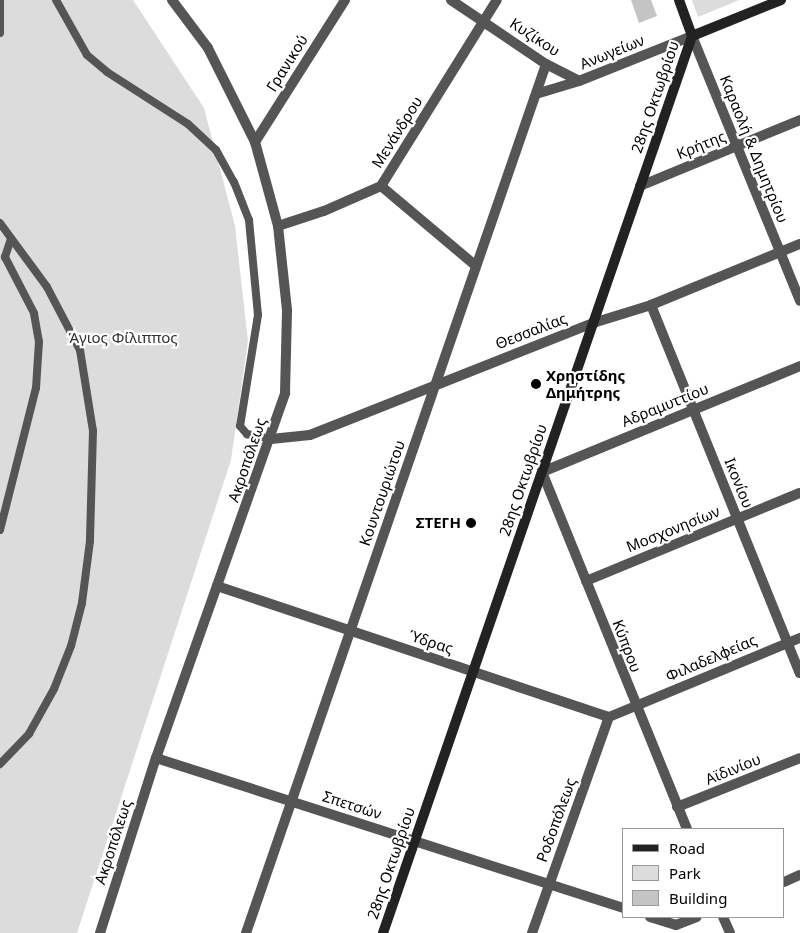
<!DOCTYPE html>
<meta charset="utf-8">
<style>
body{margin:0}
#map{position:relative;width:800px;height:933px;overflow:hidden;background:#fff;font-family:"Noto Sans",sans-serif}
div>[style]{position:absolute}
.green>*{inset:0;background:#dcdcdc}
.building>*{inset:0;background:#c4c4c4}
.lane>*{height:8px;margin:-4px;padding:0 4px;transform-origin:4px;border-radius:4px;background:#555}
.street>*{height:10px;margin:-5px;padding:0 5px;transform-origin:5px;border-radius:5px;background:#555}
.secondary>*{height:10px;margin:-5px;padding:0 5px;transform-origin:5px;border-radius:5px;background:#222}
.dots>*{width:14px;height:14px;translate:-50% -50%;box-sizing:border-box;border:2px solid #fff;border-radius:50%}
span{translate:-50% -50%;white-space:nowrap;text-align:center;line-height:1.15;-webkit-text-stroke:4.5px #fff;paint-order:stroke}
.street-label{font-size:15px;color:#000}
.park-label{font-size:15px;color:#333}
.poi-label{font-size:15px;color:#000;font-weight:700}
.left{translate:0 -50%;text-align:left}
.right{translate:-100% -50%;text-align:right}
.legend{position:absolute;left:622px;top:828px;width:162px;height:90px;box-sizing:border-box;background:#fff;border:1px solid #999;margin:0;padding:6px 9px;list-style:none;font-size:15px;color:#000}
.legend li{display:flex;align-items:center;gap:10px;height:25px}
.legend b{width:25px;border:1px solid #999}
</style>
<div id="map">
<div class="green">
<i style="clip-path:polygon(0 0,133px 0,204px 108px,235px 226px,248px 341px,231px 460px,77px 933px,0 933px)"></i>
<i style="clip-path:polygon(692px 0,739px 0,698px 17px)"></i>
</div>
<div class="building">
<i style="clip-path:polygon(631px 0,651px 0,657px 16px,639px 23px)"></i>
</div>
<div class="lane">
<i style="left:56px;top:0;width:63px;rotate:60.6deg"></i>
<i style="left:87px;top:55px;width:26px;rotate:40deg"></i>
<i style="left:107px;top:72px;width:96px;rotate:32.7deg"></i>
<i style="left:188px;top:124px;width:38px;rotate:43deg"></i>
<i style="left:216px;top:150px;width:37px;rotate:61deg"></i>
<i style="left:234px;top:182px;width:41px;rotate:68.5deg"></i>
<i style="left:249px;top:220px;width:95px;rotate:84.6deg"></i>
<i style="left:258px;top:315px;width:112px;rotate:99.2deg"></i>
<i style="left:240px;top:426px;width:11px;rotate:49deg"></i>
<i style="left:247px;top:434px;width:25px;rotate:12deg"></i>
<i style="left:0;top:33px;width:33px;rotate:-90deg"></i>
<i style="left:0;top:223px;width:79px;rotate:53.7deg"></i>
<i style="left:47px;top:287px;width:71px;rotate:62.4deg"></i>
<i style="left:80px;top:350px;width:82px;rotate:80.9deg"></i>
<i style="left:93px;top:431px;width:110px;rotate:91.6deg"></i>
<i style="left:90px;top:541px;width:63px;rotate:97.4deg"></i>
<i style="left:82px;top:603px;width:44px;rotate:104.3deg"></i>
<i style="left:71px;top:646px;width:46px;rotate:111.6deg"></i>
<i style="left:54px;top:689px;width:51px;rotate:119.1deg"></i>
<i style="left:29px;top:734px;width:42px;rotate:134deg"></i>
<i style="left:0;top:530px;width:146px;rotate:-75.8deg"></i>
<i style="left:36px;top:388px;width:46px;rotate:-86.3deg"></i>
<i style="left:39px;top:342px;width:29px;rotate:-100deg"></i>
<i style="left:34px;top:313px;width:63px;rotate:-117.4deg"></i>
<i style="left:5px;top:257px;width:19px;rotate:-72deg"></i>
</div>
<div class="street">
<i style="left:451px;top:0;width:115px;rotate:34deg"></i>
<i style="left:546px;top:64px;width:37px;rotate:27deg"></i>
<i style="left:536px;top:94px;width:45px;rotate:-16.8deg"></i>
<i style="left:579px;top:81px;width:122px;rotate:-21.7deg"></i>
<i style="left:692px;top:36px;width:286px;rotate:67.8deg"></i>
<i style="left:255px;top:142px;width:168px;rotate:-57.6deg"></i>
<i style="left:381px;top:186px;width:124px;rotate:40.1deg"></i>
<i style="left:640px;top:186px;width:173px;rotate:-22.4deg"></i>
<i style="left:278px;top:226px;width:48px;rotate:-18.1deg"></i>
<i style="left:324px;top:211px;width:62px;rotate:-23.7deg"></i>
<i style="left:381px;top:186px;width:219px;rotate:-58.1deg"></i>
<i style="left:651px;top:305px;width:397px;rotate:68deg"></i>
<i style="left:271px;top:439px;width:39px;rotate:-6deg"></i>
<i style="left:310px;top:435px;width:304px;rotate:-21.6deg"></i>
<i style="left:593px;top:323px;width:61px;rotate:-17.2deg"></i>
<i style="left:651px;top:305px;width:161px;rotate:-22.3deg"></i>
<i style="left:586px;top:581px;width:231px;rotate:-22.4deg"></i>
<i style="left:217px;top:586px;width:413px;rotate:18.5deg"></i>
<i style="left:609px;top:717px;width:207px;rotate:-22.5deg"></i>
<i style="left:156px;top:758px;width:491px;rotate:17.8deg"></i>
<i style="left:677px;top:807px;width:132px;rotate:-21.7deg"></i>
<i style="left:687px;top:829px;width:385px;rotate:-112.1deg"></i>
<i style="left:542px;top:472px;width:279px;rotate:-22.3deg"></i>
<i style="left:784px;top:882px;width:17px;rotate:-24deg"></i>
<i style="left:650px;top:917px;width:27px;rotate:17deg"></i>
<i style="left:676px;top:925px;width:22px;rotate:-21deg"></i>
<i style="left:723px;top:917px;width:17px;rotate:66deg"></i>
<i style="left:100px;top:933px;width:184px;rotate:-72.3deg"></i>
<i style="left:156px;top:758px;width:387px;rotate:-70.5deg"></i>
<i style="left:285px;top:393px;width:83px;rotate:-88.6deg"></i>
<i style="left:287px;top:310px;width:84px;rotate:-96.1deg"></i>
<i style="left:278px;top:226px;width:87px;rotate:-105.3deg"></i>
<i style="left:255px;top:142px;width:105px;rotate:-116.6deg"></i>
<i style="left:208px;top:48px;width:60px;rotate:-126.9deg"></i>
<i style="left:246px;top:933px;width:919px;rotate:-70.95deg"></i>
<i style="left:532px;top:933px;width:229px;rotate:-70.4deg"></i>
</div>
<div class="secondary">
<i style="left:679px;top:0;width:38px;rotate:70deg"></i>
<i style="left:692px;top:36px;width:96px;rotate:-22deg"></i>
<i style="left:383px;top:933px;width:949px;rotate:-70.99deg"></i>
</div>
<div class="dots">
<i style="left:536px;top:384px;background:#000"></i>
<i style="left:471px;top:523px;background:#000"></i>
</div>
<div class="street-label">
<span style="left:535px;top:37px;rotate:33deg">Κυζίκου</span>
<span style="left:612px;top:52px;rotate:-22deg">Ανωγείων</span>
<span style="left:287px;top:63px;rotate:-58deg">Γρανικού</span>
<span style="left:655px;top:97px;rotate:-71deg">28ης Οκτωβρίου</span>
<span style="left:397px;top:132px;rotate:-58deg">Μενάνδρου</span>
<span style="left:701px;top:145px;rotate:-22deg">Κρήτης</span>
<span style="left:754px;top:149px;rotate:68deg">Καραολή &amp; Δημητρίου</span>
<span style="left:531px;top:331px;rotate:-21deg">Θεσσαλίας</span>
<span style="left:665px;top:405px;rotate:-22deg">Αδραμυττίου</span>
<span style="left:247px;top:460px;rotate:-71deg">Ακροπόλεως</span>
<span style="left:523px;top:480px;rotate:-71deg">28ης Οκτωβρίου</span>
<span style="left:739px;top:483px;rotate:68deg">Ικονίου</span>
<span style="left:382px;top:493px;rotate:-71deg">Κουντουριώτου</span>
<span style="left:673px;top:529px;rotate:-22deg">Μοσχονησίων</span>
<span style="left:431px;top:642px;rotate:18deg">Ύδρας</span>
<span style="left:627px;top:646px;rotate:69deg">Κύπρου</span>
<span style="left:711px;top:658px;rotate:-23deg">Φιλαδελφείας</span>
<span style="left:733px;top:769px;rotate:-22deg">Αϊδινίου</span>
<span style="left:352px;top:805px;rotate:18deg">Σπετσών</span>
<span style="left:556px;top:820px;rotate:-70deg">Ροδοπόλεως</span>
<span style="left:113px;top:842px;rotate:-72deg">Ακροπόλεως</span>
<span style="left:391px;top:863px;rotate:-71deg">28ης Οκτωβρίου</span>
</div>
<div class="park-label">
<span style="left:123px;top:338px">Άγιος Φίλιππος</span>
</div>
<div class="poi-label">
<span class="left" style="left:546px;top:384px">Χρηστίδης<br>Δημήτρης</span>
<span class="right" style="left:461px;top:523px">ΣΤΕΓΗ</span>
</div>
<ul class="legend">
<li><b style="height:6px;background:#222"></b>Road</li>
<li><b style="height:14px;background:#dcdcdc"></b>Park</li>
<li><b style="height:14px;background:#c4c4c4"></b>Building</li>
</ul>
</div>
